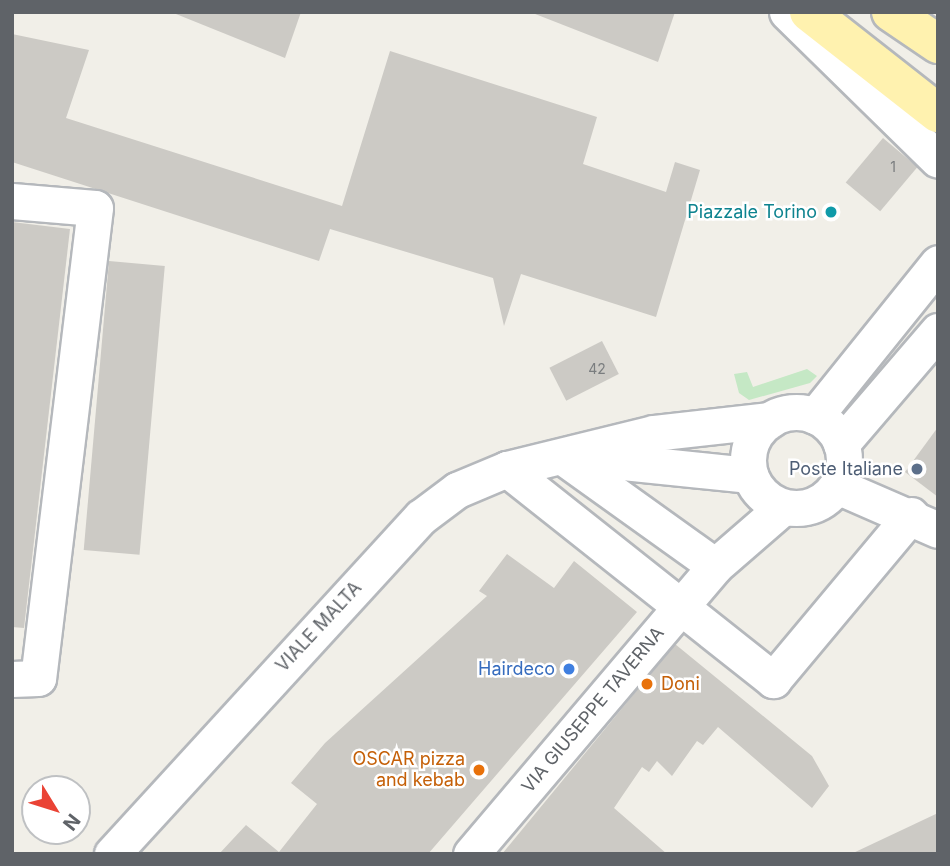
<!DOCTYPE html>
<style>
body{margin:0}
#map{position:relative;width:950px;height:866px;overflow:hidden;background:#f1efe8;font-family:Inter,sans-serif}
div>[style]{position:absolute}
.green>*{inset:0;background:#c5e8c5}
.building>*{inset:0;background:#cccac5;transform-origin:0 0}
.roads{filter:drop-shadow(2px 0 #b5b8bc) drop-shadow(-2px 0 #b5b8bc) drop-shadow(0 2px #b5b8bc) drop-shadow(0 -2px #b5b8bc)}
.minor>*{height:35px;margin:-17.5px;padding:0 17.5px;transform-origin:17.5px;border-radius:17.5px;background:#fff}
.minor>.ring{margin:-17.5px;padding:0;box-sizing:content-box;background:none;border:35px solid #fff;border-radius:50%}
.major>*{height:38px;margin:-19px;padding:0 19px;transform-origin:19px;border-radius:19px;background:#fff2af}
.dots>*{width:19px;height:19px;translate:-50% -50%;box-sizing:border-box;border:4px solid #fff;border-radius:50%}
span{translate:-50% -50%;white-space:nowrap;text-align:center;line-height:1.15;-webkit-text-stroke:5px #fff;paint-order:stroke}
.number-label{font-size:14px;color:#7a7d7f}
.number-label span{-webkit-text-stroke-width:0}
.culture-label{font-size:18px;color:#0d838f}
.right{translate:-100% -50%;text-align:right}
.service-label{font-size:18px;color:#4e5e75}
.street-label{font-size:18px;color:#5f6368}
.shop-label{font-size:18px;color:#366cbe}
.food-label{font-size:18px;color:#c56008}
.left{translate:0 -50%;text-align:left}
.frame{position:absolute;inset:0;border:14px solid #5f6368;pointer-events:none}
.north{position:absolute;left:21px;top:775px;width:70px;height:70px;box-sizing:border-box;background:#fff;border:2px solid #bfc1c3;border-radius:50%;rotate:128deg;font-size:19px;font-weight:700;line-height:28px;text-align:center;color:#5f6368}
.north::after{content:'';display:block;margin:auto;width:24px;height:32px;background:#ea4335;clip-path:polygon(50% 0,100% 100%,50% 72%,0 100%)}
</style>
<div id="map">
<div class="green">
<i style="clip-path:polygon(807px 369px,817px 376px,810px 383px,749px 400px,739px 393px,734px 374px,747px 372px,753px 387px)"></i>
</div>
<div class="building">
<i style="clip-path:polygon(171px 12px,301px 12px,285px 58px)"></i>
<i style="clip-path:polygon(530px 12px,675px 12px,658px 62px)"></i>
<i style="clip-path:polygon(12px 34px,89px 50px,66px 118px,342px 206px,390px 51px,597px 117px,583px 164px,666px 192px,675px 162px,700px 170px,656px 317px,521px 274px,504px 326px,493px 278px,330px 229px,319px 261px,12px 162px)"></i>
<i style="left:883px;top:138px;width:45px;height:58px;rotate:40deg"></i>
<i style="clip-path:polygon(12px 222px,70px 229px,24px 628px,12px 627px)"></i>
<i style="left:109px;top:261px;width:56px;height:290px;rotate:5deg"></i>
<i style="left:602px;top:341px;width:37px;height:59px;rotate:63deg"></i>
<i style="clip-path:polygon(938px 427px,938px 497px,905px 472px)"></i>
<i style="clip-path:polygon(507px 554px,554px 588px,574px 561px,637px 612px,428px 854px,219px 854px,246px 825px,279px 852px,317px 804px,291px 783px,325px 743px,487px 596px,479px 591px)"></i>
<i style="clip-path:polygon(675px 644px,812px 756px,829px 786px,812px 808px,718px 727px,703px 745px,697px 741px,672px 776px,657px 761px,649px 772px,642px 767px,614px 808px,667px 854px,502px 854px)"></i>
<i style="clip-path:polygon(938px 813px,938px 854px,851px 854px)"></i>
</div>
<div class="roads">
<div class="minor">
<i style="left:787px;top:12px;width:211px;rotate:44.4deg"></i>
<i style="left:12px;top:201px;width:83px;rotate:4.8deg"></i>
<i style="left:95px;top:208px;width:473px;rotate:96.9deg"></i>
<i style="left:38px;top:678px;width:26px;rotate:178deg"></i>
<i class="ring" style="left:748px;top:412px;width:61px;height:61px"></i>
<i style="left:815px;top:416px;width:196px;rotate:-51.2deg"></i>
<i style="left:841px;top:444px;width:149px;rotate:-49.4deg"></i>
<i style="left:563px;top:457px;width:187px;rotate:35.6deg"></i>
<i style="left:594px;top:459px;width:157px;rotate:5.9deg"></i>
<i style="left:507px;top:469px;width:340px;rotate:38.4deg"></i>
<i style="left:773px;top:680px;width:215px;rotate:-50.1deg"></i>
<i style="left:837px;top:486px;width:110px;rotate:23.5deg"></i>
<i style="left:112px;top:854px;width:457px;rotate:-47.5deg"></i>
<i style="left:421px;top:517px;width:45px;rotate:-36.9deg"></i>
<i style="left:457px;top:490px;width:54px;rotate:-22.8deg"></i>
<i style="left:507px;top:469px;width:151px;rotate:-13.8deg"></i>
<i style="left:654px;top:433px;width:117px;rotate:-6.4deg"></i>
<i style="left:471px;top:854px;width:377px;rotate:-49.7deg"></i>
<i style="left:715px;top:566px;width:90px;rotate:-40.9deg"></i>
</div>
<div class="major">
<i style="left:809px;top:12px;width:164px;rotate:38.1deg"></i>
<i style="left:891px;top:12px;width:57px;rotate:34.2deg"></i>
</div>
</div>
<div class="dots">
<i style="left:831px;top:212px;background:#0f9aa8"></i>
<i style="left:917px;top:469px;background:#5c6f8a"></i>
<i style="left:569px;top:669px;background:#3f7fe0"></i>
<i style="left:647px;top:684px;background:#e8710a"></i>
<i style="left:479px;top:770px;background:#e8710a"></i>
</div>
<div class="number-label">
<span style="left:893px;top:167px">1</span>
<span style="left:597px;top:369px">42</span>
</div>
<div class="culture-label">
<span class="right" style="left:817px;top:212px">Piazzale Torino</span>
</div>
<div class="service-label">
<span class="right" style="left:903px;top:469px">Poste Italiane</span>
</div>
<div class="street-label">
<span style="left:319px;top:627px;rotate:-47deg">VIALE MALTA</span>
<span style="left:593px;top:710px;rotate:-50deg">VIA GIUSEPPE TAVERNA</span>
</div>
<div class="shop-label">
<span class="right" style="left:555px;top:669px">Hairdeco</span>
</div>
<div class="food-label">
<span class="left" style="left:661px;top:684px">Doni</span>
<span class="right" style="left:465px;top:770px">OSCAR pizza<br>and kebab</span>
</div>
<div class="frame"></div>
<div class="north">N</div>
</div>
